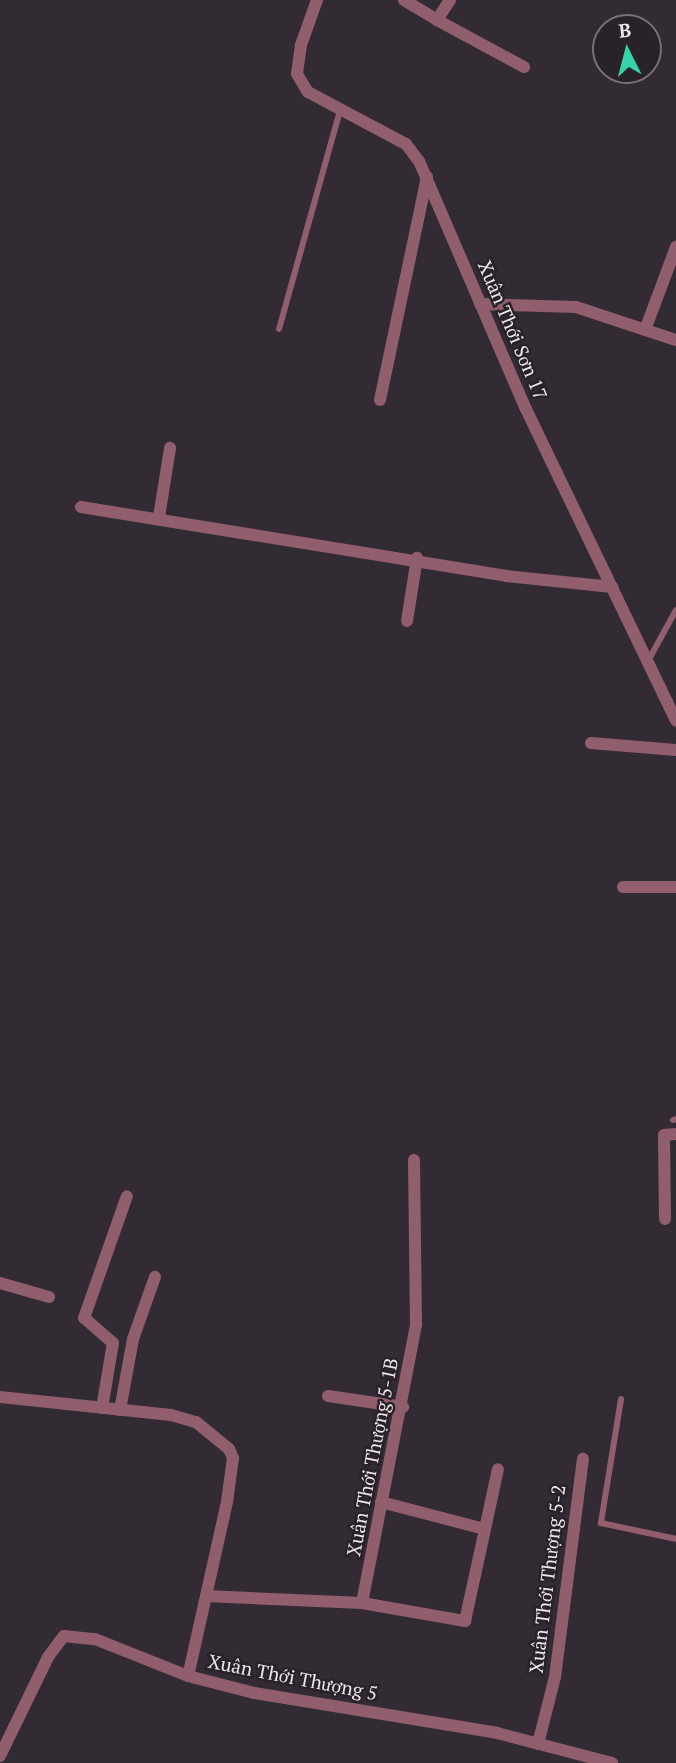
<!DOCTYPE html>
<meta charset="utf-8">
<style>
body{margin:0}
#map{position:relative;width:676px;height:1763px;overflow:hidden;background:#332b33;font-family:"PT Serif",serif}
div>[style]{position:absolute}
.service>*{height:6px;margin:-3px;padding:0 3px;transform-origin:3px;border-radius:3px;background:#915e6e}
.minor>*{height:12px;margin:-6px;padding:0 6px;transform-origin:6px;border-radius:6px;background:#915e6e}
span{translate:-50% -50%;white-space:nowrap;text-align:center;line-height:1.15;-webkit-text-stroke:5px #292229;paint-order:stroke}
.street-label{font-size:19px;color:#ede7ec}
.north{position:absolute;left:592px;top:14px;width:70px;height:70px;box-sizing:border-box;background:#292229;border:2px solid #777177;border-radius:50%;rotate:354deg;font-size:19px;font-weight:700;line-height:28px;text-align:center;color:#ede7ec}
.north::after{content:'';display:block;margin:auto;width:24px;height:32px;background:#34d4a8;clip-path:polygon(50% 0,100% 100%,50% 72%,0 100%)}
</style>
<div id="map">
<div class="service">
<i style="left:279px;top:329px;width:227px;rotate:-74.4deg"></i>
<i style="left:648px;top:661px;width:58px;rotate:-61.2deg"></i>
<i style="left:673px;top:1120px;width:3px;rotate:-18deg"></i>
<i style="left:621px;top:1399px;width:126px;rotate:99.2deg"></i>
<i style="left:601px;top:1523px;width:77px;rotate:12deg"></i>
</div>
<div class="minor">
<i style="left:317px;top:0;width:48px;rotate:109.6deg"></i>
<i style="left:301px;top:45px;width:29px;rotate:98deg"></i>
<i style="left:297px;top:74px;width:21px;rotate:59deg"></i>
<i style="left:308px;top:92px;width:111px;rotate:28deg"></i>
<i style="left:406px;top:144px;width:21px;rotate:53deg"></i>
<i style="left:419px;top:161px;width:270px;rotate:66.7deg"></i>
<i style="left:526px;top:409px;width:346px;rotate:64.3deg"></i>
<i style="left:404px;top:0;width:39px;rotate:31deg"></i>
<i style="left:437px;top:20px;width:24px;rotate:-57deg"></i>
<i style="left:437px;top:20px;width:99px;rotate:28.4deg"></i>
<i style="left:480px;top:304px;width:96px;rotate:1.8deg"></i>
<i style="left:576px;top:307px;width:105px;rotate:18.3deg"></i>
<i style="left:645px;top:330px;width:89px;rotate:-69.5deg"></i>
<i style="left:380px;top:400px;width:228px;rotate:-78.1deg"></i>
<i style="left:81px;top:507px;width:431px;rotate:9.2deg"></i>
<i style="left:506px;top:576px;width:107px;rotate:5.9deg"></i>
<i style="left:159px;top:517px;width:70px;rotate:-80.9deg"></i>
<i style="left:407px;top:621px;width:64px;rotate:-81deg"></i>
<i style="left:591px;top:743px;width:85px;rotate:4.7deg"></i>
<i style="left:623px;top:887px;width:53px"></i>
<i style="left:665px;top:1219px;width:84px;rotate:-90.7deg"></i>
<i style="left:664px;top:1135px;width:12px;rotate:-5deg"></i>
<i style="left:0;top:1283px;width:51px;rotate:15.9deg"></i>
<i style="left:328px;top:1396px;width:76px;rotate:8.3deg"></i>
<i style="left:0;top:1397px;width:172px;rotate:6deg"></i>
<i style="left:171px;top:1415px;width:26px;rotate:16deg"></i>
<i style="left:196px;top:1422px;width:43px;rotate:39.3deg"></i>
<i style="left:229px;top:1449px;width:10px;rotate:66deg"></i>
<i style="left:233px;top:1458px;width:44px;rotate:97.8deg"></i>
<i style="left:227px;top:1502px;width:178px;rotate:102.6deg"></i>
<i style="left:102px;top:1408px;width:66px;rotate:-80.4deg"></i>
<i style="left:113px;top:1343px;width:38px;rotate:-139deg"></i>
<i style="left:84px;top:1318px;width:129px;rotate:-70.6deg"></i>
<i style="left:120px;top:1410px;width:72px;rotate:-79.6deg"></i>
<i style="left:133px;top:1339px;width:66px;rotate:-70.5deg"></i>
<i style="left:381px;top:1502px;width:107px;rotate:14.6deg"></i>
<i style="left:485px;top:1529px;width:61px;rotate:-77.8deg"></i>
<i style="left:206px;top:1596px;width:156px;rotate:2.6deg"></i>
<i style="left:362px;top:1603px;width:284px;rotate:-79deg"></i>
<i style="left:416px;top:1324px;width:164px;rotate:-90.7deg"></i>
<i style="left:362px;top:1603px;width:105px;rotate:9.9deg"></i>
<i style="left:465px;top:1621px;width:94px;rotate:-77.7deg"></i>
<i style="left:538px;top:1744px;width:69px;rotate:-75.8deg"></i>
<i style="left:555px;top:1677px;width:220px;rotate:-82.7deg"></i>
<i style="left:0;top:1756px;width:110px;rotate:-64.1deg"></i>
<i style="left:48px;top:1657px;width:26px;rotate:-53deg"></i>
<i style="left:64px;top:1636px;width:31px;rotate:6deg"></i>
<i style="left:95px;top:1639px;width:100px;rotate:21.7deg"></i>
<i style="left:188px;top:1676px;width:68px;rotate:14.4deg"></i>
<i style="left:254px;top:1693px;width:246px;rotate:9.3deg"></i>
<i style="left:497px;top:1733px;width:119px;rotate:14.6deg"></i>
</div>
<div class="street-label">
<span style="left:513px;top:330px;rotate:67deg">Xuân Thới Sơn 17</span>
<span style="left:372px;top:1457px;rotate:-79deg">Xuân Thới Thượng 5-1B</span>
<span style="left:547px;top:1579px;rotate:-83deg">Xuân Thới Thượng 5-2</span>
<span style="left:293px;top:1677px;rotate:11deg">Xuân Thới Thượng 5</span>
</div>
<div class="north">B</div>
</div>
